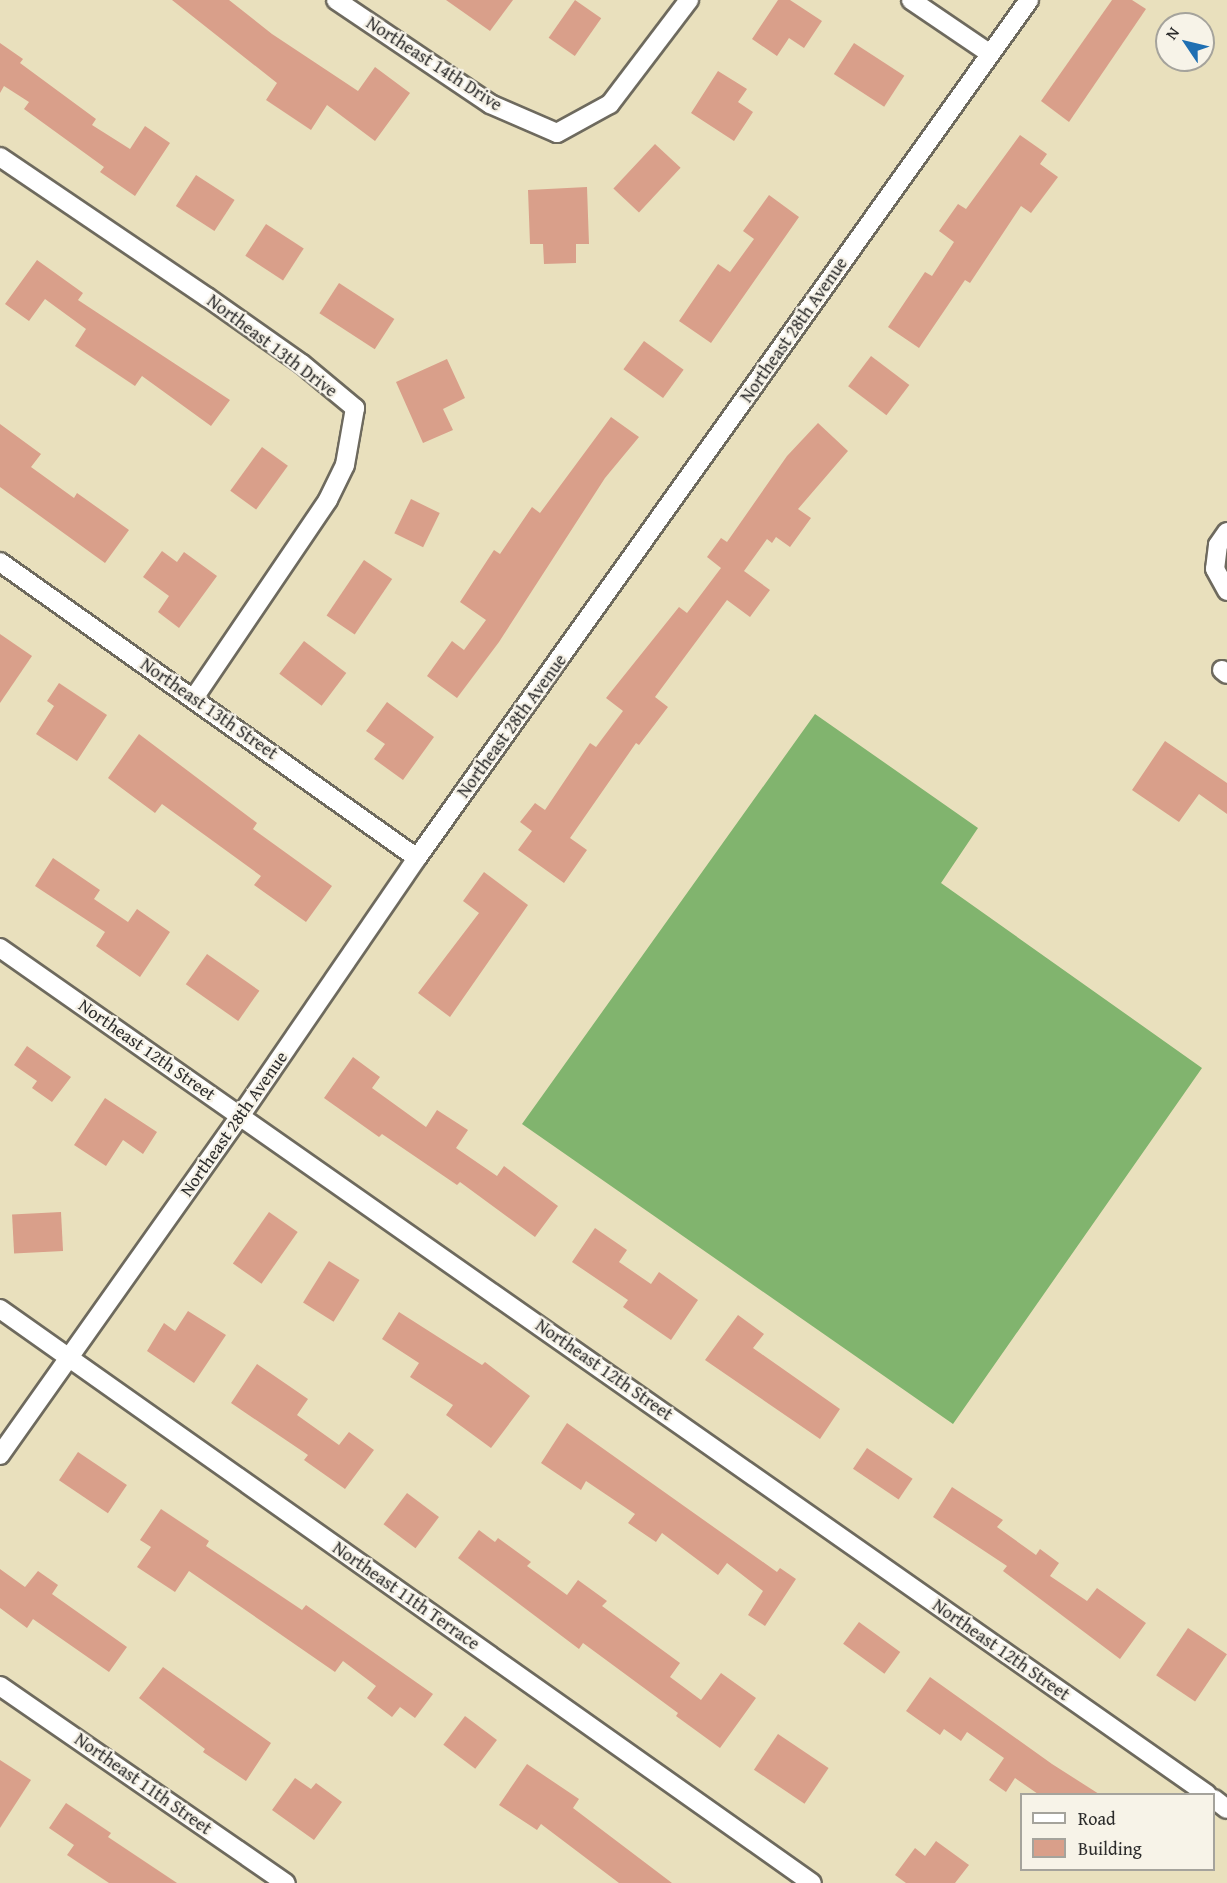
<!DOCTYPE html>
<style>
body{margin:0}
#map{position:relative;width:1227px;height:1883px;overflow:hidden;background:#e9e0bd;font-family:"Gentium Book Plus",serif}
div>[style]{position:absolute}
.forest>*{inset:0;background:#81b46e}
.building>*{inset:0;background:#d99f8a;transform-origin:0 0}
.roads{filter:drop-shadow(2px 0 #6e6a5e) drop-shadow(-2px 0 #6e6a5e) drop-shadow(0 2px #6e6a5e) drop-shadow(0 -2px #6e6a5e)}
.minor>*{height:18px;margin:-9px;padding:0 9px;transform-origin:9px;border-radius:9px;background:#fff}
span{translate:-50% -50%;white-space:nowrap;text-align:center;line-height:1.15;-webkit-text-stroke:4.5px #f7f3e8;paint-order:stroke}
.street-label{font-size:18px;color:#2b2b2b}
.legend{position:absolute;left:1020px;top:1793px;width:195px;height:78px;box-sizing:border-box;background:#f7f3e8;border:2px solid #a5a39c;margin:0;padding:8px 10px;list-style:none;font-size:18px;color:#2b2b2b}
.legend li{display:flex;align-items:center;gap:12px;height:30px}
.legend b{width:30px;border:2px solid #a5a39c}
.north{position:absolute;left:1155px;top:12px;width:60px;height:60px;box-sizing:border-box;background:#f7f3e8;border:2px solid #a5a39c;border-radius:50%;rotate:305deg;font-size:16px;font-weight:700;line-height:24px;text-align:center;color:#2b2b2b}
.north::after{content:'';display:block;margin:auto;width:21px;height:27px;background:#1f6fb2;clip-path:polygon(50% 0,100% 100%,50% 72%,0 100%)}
</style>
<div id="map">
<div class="forest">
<i style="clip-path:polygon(815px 714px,978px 828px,941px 883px,1202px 1068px,953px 1424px,522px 1124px)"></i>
</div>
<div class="building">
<i style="clip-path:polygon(172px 0,229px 0,272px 34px,358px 91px,375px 67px,410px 93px,375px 141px,327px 105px,311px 130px,266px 100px,277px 83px)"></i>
<i style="clip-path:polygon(446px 0,513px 0,490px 31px)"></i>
<i style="left:575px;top:0;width:32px;height:46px;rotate:35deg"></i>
<i style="clip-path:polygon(778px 0,790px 0,822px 21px,804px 48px,789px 38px,777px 56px,752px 39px)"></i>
<i style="clip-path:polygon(1112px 0,1132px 0,1146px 9px,1069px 122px,1041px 101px)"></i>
<i style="clip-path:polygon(0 43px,23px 59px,20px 63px,96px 119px,92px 125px,130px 149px,145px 126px,170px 143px,135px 196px,100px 172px,104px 167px,24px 109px,29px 102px,4px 86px,0 93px)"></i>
<i style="left:854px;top:43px;width:60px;height:37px;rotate:33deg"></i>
<i style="clip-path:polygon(718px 71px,747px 89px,738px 102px,753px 112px,734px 141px,691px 113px)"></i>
<i style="clip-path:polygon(1020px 135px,1047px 154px,1040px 164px,1058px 177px,1031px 213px,1021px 206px,970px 283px,965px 280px,919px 348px,888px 327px,925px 272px,932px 276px,954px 242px,939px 231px,958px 204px,966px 209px)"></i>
<i style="left:655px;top:144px;width:35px;height:61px;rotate:43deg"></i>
<i style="left:196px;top:175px;width:46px;height:37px;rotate:33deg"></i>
<i style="clip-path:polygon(587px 187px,589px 244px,576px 244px,576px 263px,544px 264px,543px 244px,530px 244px,528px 190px)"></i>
<i style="clip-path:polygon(769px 195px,799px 217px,711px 343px,679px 321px,718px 264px,730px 272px,754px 239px,743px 231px)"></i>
<i style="left:266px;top:224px;width:45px;height:38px;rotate:33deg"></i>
<i style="clip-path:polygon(37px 260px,83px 293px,78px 300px,230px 400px,211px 426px,142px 376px,135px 386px,75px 346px,86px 329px,45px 299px,29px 321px,5px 304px)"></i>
<i style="left:339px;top:283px;width:66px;height:36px;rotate:33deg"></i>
<i style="left:644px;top:341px;width:49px;height:35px;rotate:36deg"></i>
<i style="left:871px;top:356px;width:48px;height:38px;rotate:37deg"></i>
<i style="clip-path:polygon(447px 359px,465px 398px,443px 409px,453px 430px,423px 443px,396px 382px)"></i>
<i style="clip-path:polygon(611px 417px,639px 437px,605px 478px,499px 642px,457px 698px,427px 676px,452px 641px,464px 650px,486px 620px,460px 602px,494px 550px,500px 554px,532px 507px,540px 513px)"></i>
<i style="clip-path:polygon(818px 423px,848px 451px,798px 509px,811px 518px,790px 547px,776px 537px,772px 543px,767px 539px,744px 571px,770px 590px,750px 617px,727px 600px,655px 697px,668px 707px,639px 745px,636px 743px,570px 838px,587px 850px,564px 883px,518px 850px,532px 831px,520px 822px,535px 803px,545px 810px,590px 743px,596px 747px,623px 711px,606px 698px,679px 607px,687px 613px,721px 568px,707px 557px,721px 538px,727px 542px,787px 456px)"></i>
<i style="clip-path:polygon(0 424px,41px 454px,31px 467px,74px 498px,77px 493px,129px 530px,105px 563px,0 487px)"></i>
<i style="left:262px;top:447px;width:32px;height:54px;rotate:36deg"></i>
<i style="left:411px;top:499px;width:32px;height:38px;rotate:26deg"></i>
<i style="clip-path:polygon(162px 551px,177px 562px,184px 552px,217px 576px,179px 628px,158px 612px,169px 596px,143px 577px)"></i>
<i style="left:364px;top:560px;width:34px;height:67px;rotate:34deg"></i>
<i style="clip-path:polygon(0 634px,32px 656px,0 703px)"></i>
<i style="left:304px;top:641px;width:53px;height:41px;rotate:37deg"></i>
<i style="clip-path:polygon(59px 683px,107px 715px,77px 761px,36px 734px,54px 706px,47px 701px)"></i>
<i style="clip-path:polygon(387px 702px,434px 737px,403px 780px,374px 759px,385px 744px,366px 731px)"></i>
<i style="clip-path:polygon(139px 734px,257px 823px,253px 829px,332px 886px,306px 922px,254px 885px,261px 876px,162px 804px,155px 813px,108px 778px)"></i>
<i style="clip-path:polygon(1165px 741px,1227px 783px,1227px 814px,1199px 794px,1179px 822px,1132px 790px)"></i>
<i style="clip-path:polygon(53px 858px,100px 890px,94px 899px,128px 922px,137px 909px,170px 932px,140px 977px,96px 946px,105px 932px,35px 886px)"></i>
<i style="clip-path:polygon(484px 872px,528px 905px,450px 1017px,418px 993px,479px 913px,463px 901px)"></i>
<i style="left:207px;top:954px;width:64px;height:37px;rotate:35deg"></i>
<i style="clip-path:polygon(27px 1046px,71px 1077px,52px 1102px,32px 1088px,37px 1081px,14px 1065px)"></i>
<i style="clip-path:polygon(353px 1057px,380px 1077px,372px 1088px,426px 1127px,437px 1110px,468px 1130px,456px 1148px,497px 1176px,504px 1166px,558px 1206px,535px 1237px,460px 1182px,457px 1185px,382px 1134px,379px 1137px,324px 1098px)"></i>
<i style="clip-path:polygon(105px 1098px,157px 1132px,143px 1154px,123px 1140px,106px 1166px,74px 1145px)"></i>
<i style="left:61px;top:1212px;width:39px;height:49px;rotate:87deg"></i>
<i style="left:269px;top:1212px;width:35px;height:63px;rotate:35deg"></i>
<i style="clip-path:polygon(595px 1228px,627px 1250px,619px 1262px,651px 1284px,659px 1272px,698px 1300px,671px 1340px,623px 1307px,628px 1300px,572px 1262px)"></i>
<i style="left:329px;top:1261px;width:36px;height:49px;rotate:32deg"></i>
<i style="clip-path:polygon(188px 1311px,226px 1335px,194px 1383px,147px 1351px,164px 1323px,175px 1331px)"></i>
<i style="clip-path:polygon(399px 1312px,482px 1365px,485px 1362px,530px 1396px,491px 1448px,446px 1415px,453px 1405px,410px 1377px,419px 1363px,382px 1339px)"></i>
<i style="clip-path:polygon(738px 1315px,764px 1334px,753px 1348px,840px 1409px,820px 1439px,705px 1360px)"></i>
<i style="clip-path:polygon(257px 1364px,308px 1399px,297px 1415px,339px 1445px,349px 1432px,374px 1450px,345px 1489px,304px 1460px,308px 1455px,231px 1403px)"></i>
<i style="clip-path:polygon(567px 1423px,777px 1572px,780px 1568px,796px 1579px,765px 1626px,748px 1615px,763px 1591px,727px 1563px,718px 1575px,662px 1533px,656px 1542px,628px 1523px,635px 1514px,586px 1481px,581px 1490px,541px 1463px)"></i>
<i style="left:867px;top:1448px;width:55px;height:25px;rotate:34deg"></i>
<i style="left:78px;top:1452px;width:59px;height:34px;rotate:34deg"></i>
<i style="clip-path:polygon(952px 1487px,1003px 1520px,997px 1527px,1036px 1555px,1040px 1549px,1059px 1563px,1050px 1576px,1087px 1601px,1097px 1588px,1146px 1623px,1120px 1659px,1003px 1571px,1007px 1566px,933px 1517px)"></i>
<i style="left:407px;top:1493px;width:40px;height:39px;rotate:37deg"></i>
<i style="clip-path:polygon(161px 1509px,209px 1541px,206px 1546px,302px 1610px,306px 1605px,433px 1694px,415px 1718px,400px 1707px,392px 1717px,367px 1698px,376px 1686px,343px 1661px,335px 1672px,189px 1571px,175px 1592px,137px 1567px,151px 1547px,140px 1540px)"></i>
<i style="clip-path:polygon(479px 1530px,495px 1542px,498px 1538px,531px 1562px,527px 1566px,567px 1595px,578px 1580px,607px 1601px,602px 1606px,680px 1663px,670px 1677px,701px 1700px,721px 1673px,756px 1698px,720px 1748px,676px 1716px,678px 1713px,583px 1643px,579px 1649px,458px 1558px)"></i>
<i style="clip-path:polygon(0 1569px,25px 1587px,38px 1571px,58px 1585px,52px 1594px,127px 1647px,109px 1672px,33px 1619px,27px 1628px,0 1608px)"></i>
<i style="left:859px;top:1622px;width:51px;height:27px;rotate:36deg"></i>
<i style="left:1188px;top:1628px;width:47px;height:57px;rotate:34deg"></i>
<i style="clip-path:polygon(163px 1667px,271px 1743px,246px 1781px,203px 1752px,205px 1749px,139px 1698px)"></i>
<i style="clip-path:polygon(930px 1677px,1052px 1764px,1099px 1794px,1038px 1794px,1015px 1778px,1006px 1792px,989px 1780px,1004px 1758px,967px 1732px,961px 1741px,944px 1729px,940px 1735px,906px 1711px)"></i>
<i style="left:465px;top:1716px;width:40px;height:36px;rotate:37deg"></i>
<i style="left:778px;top:1734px;width:61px;height:43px;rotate:34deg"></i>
<i style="clip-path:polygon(0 1760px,31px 1780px,0 1828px)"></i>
<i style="clip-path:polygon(527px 1764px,579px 1799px,573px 1808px,672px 1883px,619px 1883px,541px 1824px,537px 1830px,499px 1805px)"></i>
<i style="clip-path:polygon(295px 1778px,311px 1789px,316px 1783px,342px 1802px,314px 1840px,272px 1810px)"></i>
<i style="clip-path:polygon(66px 1803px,111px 1833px,108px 1837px,177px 1883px,109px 1883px,67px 1855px,74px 1845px,49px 1828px)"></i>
<i style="clip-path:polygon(936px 1841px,969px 1865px,955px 1883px,906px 1883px,895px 1875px,915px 1848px,925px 1856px)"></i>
</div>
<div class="roads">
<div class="minor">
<i style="left:336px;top:0;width:186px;rotate:34deg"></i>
<i style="left:490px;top:104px;width:73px;rotate:23.4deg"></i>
<i style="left:557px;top:133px;width:60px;rotate:-28.7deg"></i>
<i style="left:610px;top:104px;width:131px;rotate:-52.8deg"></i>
<i style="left:911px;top:0;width:94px;rotate:34.2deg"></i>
<i style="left:0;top:157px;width:250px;rotate:34.1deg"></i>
<i style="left:207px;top:297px;width:116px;rotate:35.2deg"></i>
<i style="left:302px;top:364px;width:69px;rotate:39.7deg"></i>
<i style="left:355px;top:408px;width:58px;rotate:100deg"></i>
<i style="left:345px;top:465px;width:39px;rotate:116deg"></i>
<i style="left:328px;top:500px;width:239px;rotate:124.1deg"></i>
<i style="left:1227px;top:532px;width:16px;rotate:125deg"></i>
<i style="left:1218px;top:545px;width:24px;rotate:97deg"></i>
<i style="left:1215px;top:569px;width:25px;rotate:61deg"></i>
<i style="left:0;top:562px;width:511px;rotate:35.37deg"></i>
<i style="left:1222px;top:670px;width:6px;rotate:39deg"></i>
<i style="left:0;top:948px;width:1474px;rotate:35.03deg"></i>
<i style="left:0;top:1309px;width:994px;rotate:35.26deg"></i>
<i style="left:0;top:1455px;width:417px;rotate:-54.7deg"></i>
<i style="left:241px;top:1115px;width:311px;rotate:-55.6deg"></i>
<i style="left:417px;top:858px;width:1054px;rotate:-54.5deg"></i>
<i style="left:0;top:1686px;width:347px;rotate:34.6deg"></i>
<i style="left:1214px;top:1799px;width:16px;rotate:38deg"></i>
</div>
</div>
<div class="street-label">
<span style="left:434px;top:64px;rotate:33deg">Northeast 14th Drive</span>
<span style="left:794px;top:330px;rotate:-55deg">Northeast 28th Avenue</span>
<span style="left:272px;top:346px;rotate:37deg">Northeast 13th Drive</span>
<span style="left:209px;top:709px;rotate:35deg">Northeast 13th Street</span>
<span style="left:512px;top:726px;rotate:-54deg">Northeast 28th Avenue</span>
<span style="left:147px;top:1050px;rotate:35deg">Northeast 12th Street</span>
<span style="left:234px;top:1124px;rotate:-55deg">Northeast 28th Avenue</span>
<span style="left:604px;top:1370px;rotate:35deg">Northeast 12th Street</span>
<span style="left:406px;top:1596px;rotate:35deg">Northeast 11th Terrace</span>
<span style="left:1001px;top:1650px;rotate:35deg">Northeast 12th Street</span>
<span style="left:143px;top:1784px;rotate:35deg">Northeast 11th Street</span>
</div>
<ul class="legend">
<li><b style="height:8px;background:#fff"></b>Road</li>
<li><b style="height:16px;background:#d99f8a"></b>Building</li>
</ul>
<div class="north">N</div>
</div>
